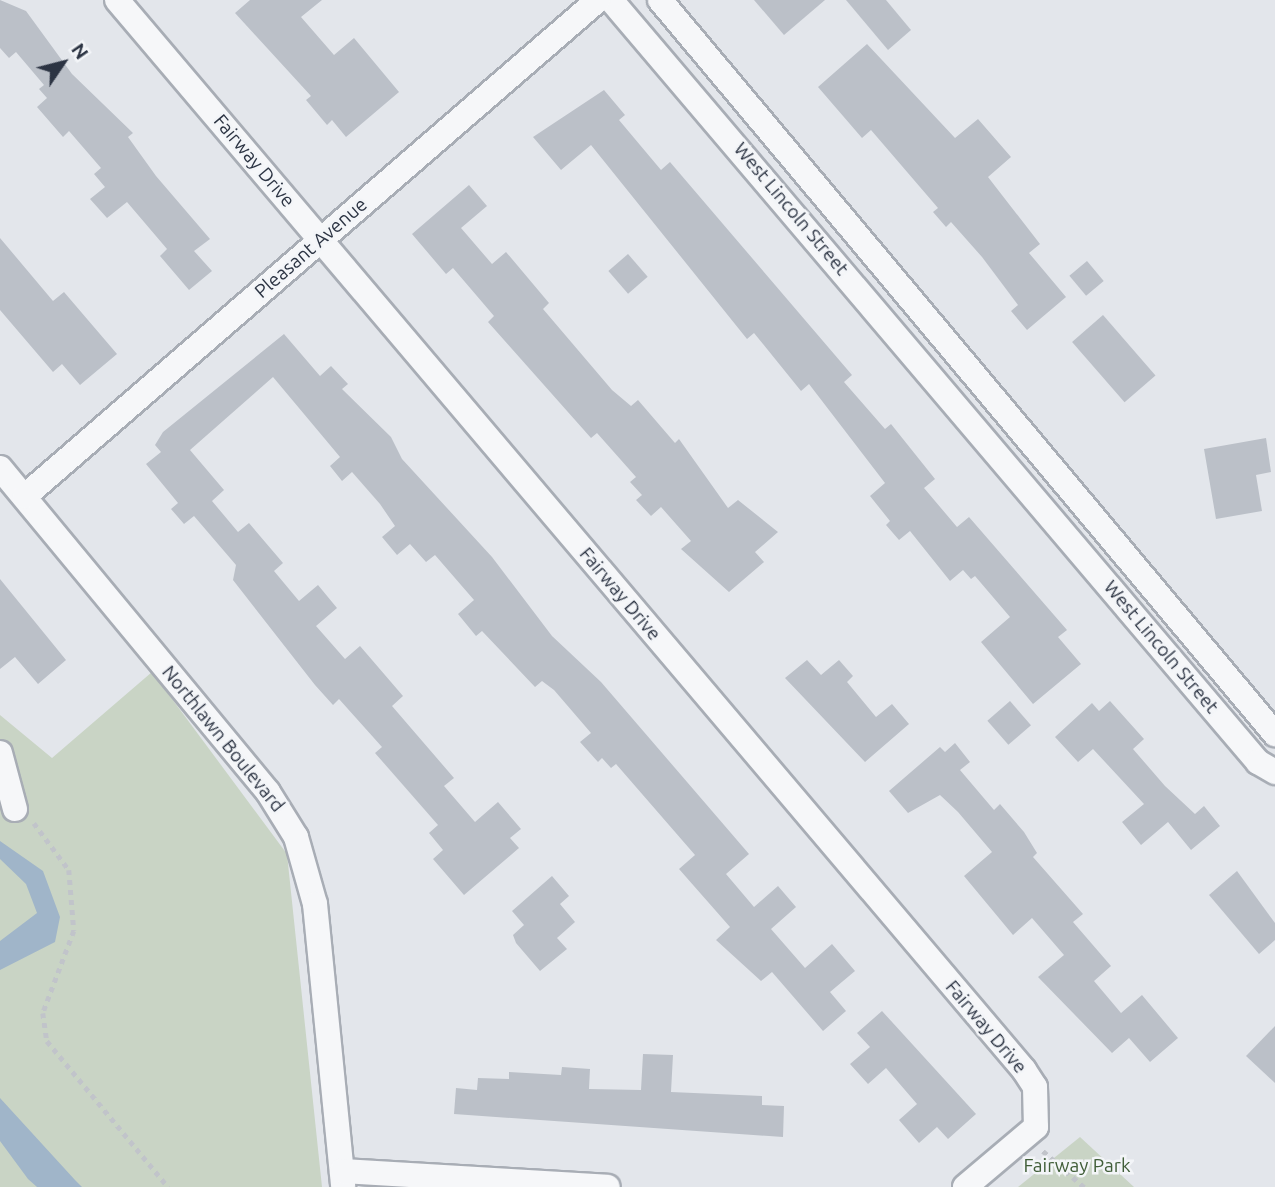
<!DOCTYPE html>
<style>
body{margin:0}
#map{position:relative;width:1275px;height:1187px;overflow:hidden;background:#e3e6eb;font-family:Ubuntu,sans-serif}
div>[style]{position:absolute}
.green>*{inset:0;background:#c9d4c5}
.water>*{inset:0;background:#a0b5c9}
.building>*{inset:0;background:#bbc0c8;transform-origin:0 0}
.path>*{height:4.5px;margin-top:-2.25px;transform-origin:0;background:repeating-linear-gradient(90deg,#c1c4ca 0 5px,transparent 0 10px)}
.roads{filter:drop-shadow(2px 0 #a8adb5) drop-shadow(-2px 0 #a8adb5) drop-shadow(0 2px #a8adb5) drop-shadow(0 -2px #a8adb5)}
.minor>*{height:24px;margin:-12px;padding:0 12px;transform-origin:12px;border-radius:12px;background:#f6f7f9}
span{translate:-50% -50%;white-space:nowrap;text-align:center;line-height:1.15;-webkit-text-stroke:5px #f3f5f8;paint-order:stroke}
.street-label{font-size:19px;color:#2c3443}
.park-label{font-size:19px;color:#415e39}
.north{position:absolute;left:28px;top:28px;width:70px;height:70px;-webkit-text-stroke:5px #f3f5f8;paint-order:stroke;rotate:55deg;font-size:19px;font-weight:700;line-height:28px;text-align:center;color:#2c3443}
.north::after{content:'';display:block;margin:auto;width:24px;height:32px;background:#2c3443;clip-path:polygon(50% 0,100% 100%,50% 72%,0 100%)}
</style>
<div id="map">
<div class="green">
<i style="clip-path:polygon(152px 672px,287px 854px,322px 1187px,0 1187px,0 715px,52px 758px)"></i>
<i style="clip-path:polygon(1080px 1137px,1134px 1187px,1018px 1187px)"></i>
</div>
<div class="water">
<i style="clip-path:polygon(0 841px,43px 871px,60px 917px,55px 942px,0 970px,0 941px,37px 913px,26px 884px,0 859px)"></i>
<i style="clip-path:polygon(0 1098px,75px 1180px,82px 1187px,37px 1187px,28px 1179px,0 1141px)"></i>
</div>
<div class="building">
<i style="clip-path:polygon(0 0,26px 11px,72px 74px,133px 133px,128px 137px,156px 176px,210px 239px,194px 251px,212px 271px,189px 290px,160px 256px,167px 249px,127px 202px,107px 218px,90px 199px,105px 187px,94px 174px,101px 168px,69px 131px,63px 137px,37px 107px,47px 98px,39px 89px,44px 85px,16px 52px,9px 58px,0 48px)"></i>
<i style="clip-path:polygon(250px 0,322px 0,301px 17px,334px 55px,354px 38px,399px 92px,346px 137px,332px 120px,327px 125px,306px 100px,311px 96px,235px 13px)"></i>
<i style="clip-path:polygon(754px 0,825px 0,784px 35px)"></i>
<i style="clip-path:polygon(846px 0,886px 0,911px 30px,888px 50px)"></i>
<i style="clip-path:polygon(867px 44px,955px 138px,978px 119px,1011px 157px,988px 177px,1040px 244px,1029px 253px,1066px 297px,1027px 330px,1011px 311px,1018px 305px,982px 257px,951px 222px,946px 227px,933px 212px,938px 208px,871px 130px,862px 138px,818px 87px)"></i>
<i style="clip-path:polygon(604px 90px,625px 115px,619px 120px,661px 170px,670px 162px,852px 375px,844px 382px,885px 429px,891px 424px,935px 479px,924px 488px,957px 527px,969px 517px,1067px 630px,1058px 637px,1081px 664px,1033px 704px,981px 642px,1010px 617px,975px 576px,971px 579px,963px 570px,950px 581px,910px 531px,899px 540px,886px 525px,890px 521px,870px 496px,885px 483px,809px 384px,801px 391px,754px 333px,747px 339px,591px 145px,561px 170px,533px 137px)"></i>
<i style="clip-path:polygon(469px 185px,487px 206px,461px 228px,492px 264px,506px 252px,549px 303px,543px 309px,612px 390px,631px 406px,638px 400px,675px 443px,679px 439px,728px 508px,738px 500px,778px 532px,755px 552px,764px 562px,729px 592px,681px 549px,691px 541px,661px 507px,651px 516px,636px 500px,642px 495px,630px 482px,636px 477px,597px 433px,591px 438px,488px 322px,494px 316px,453px 268px,446px 274px,412px 234px)"></i>
<i style="clip-path:polygon(0 238px,53px 301px,64px 292px,117px 354px,80px 385px,62px 364px,53px 372px,0 310px)"></i>
<i style="left:628px;top:254px;width:30px;height:26px;rotate:49deg"></i>
<i style="left:1087px;top:261px;width:26px;height:23px;rotate:50deg"></i>
<i style="left:1103px;top:315px;width:80px;height:41px;rotate:49deg"></i>
<i style="clip-path:polygon(284px 334px,320px 376px,331px 366px,348px 384px,342px 389px,391px 437px,402px 459px,492px 557px,552px 636px,601px 682px,749px 854px,726px 874px,754px 907px,778px 886px,796px 907px,771px 929px,805px 968px,832px 944px,855px 971px,830px 992px,846px 1011px,823px 1031px,772px 972px,761px 981px,716px 940px,730px 927px,679px 869px,695px 855px,616px 764px,611px 768px,602px 758px,598px 762px,580px 742px,591px 733px,554px 690px,542px 681px,535px 687px,482px 631px,476px 636px,458px 614px,474px 600px,435px 555px,426px 562px,410px 544px,397px 555px,382px 537px,395px 526px,380px 504px,352px 472px,342px 481px,330px 466px,340px 457px,273px 377px,190px 450px,224px 490px,212px 501px,238px 532px,249px 523px,283px 563px,274px 571px,299px 601px,318px 585px,337px 608px,316px 626px,345px 659px,360px 646px,403px 696px,392px 706px,454px 778px,444px 786px,475px 822px,498px 802px,521px 829px,510px 838px,519px 848px,464px 895px,433px 859px,443px 850px,429px 833px,438px 825px,375px 753px,382px 747px,339px 699px,333px 705px,315px 685px,233px 580px,236px 565px,194px 516px,184px 524px,171px 509px,178px 503px,146px 464px,161px 452px,155px 445px,163px 432px)"></i>
<i style="clip-path:polygon(1266px 438px,1271px 472px,1256px 475px,1262px 511px,1216px 519px,1204px 449px)"></i>
<i style="clip-path:polygon(0 579px,66px 660px,38px 684px,15px 657px,0 669px)"></i>
<i style="clip-path:polygon(807px 660px,821px 675px,839px 660px,853px 676px,847px 682px,876px 717px,892px 704px,909px 724px,865px 762px,785px 678px)"></i>
<i style="left:1010px;top:701px;width:32px;height:30px;rotate:49deg"></i>
<i style="clip-path:polygon(1110px 701px,1144px 739px,1133px 749px,1165px 786px,1195px 814px,1204px 806px,1220px 826px,1191px 850px,1168px 822px,1141px 845px,1122px 822px,1144px 804px,1093px 749px,1078px 762px,1055px 737px,1092px 703px,1099px 711px)"></i>
<i style="clip-path:polygon(955px 743px,970px 762px,960px 770px,994px 810px,1000px 804px,1024px 832px,1037px 853px,1033px 857px,1083px 914px,1073px 922px,1111px 966px,1094px 981px,1121px 1013px,1142px 995px,1178px 1038px,1150px 1062px,1129px 1038px,1112px 1053px,1038px 977px,1064px 955px,1032px 918px,1013px 935px,964px 876px,992px 852px,958px 812px,940px 795px,908px 813px,889px 791px,940px 747px,945px 752px)"></i>
<i style="clip-path:polygon(1237px 871px,1275px 923px,1275px 940px,1259px 954px,1209px 895px)"></i>
<i style="clip-path:polygon(552px 876px,569px 896px,560px 904px,575px 922px,557px 938px,567px 949px,540px 971px,516px 943px,513px 935px,524px 925px,512px 911px)"></i>
<i style="clip-path:polygon(882px 1011px,976px 1114px,948px 1139px,937px 1127px,919px 1143px,899px 1120px,917px 1104px,886px 1068px,868px 1084px,850px 1064px,870px 1047px,857px 1033px)"></i>
<i style="clip-path:polygon(1275px 1026px,1275px 1083px,1246px 1056px)"></i>
<i style="clip-path:polygon(643px 1054px,673px 1055px,671px 1092px,762px 1096px,762px 1105px,784px 1106px,783px 1137px,454px 1114px,456px 1088px,477px 1090px,478px 1078px,509px 1079px,509px 1072px,561px 1075px,562px 1067px,590px 1069px,589px 1089px,641px 1090px)"></i>
</div>
<div class="path">
<i style="left:34px;top:823px;width:59px;rotate:53.3deg"></i>
<i style="left:69px;top:870px;width:61px;rotate:85.3deg"></i>
<i style="left:74px;top:931px;width:88px;rotate:110.7deg"></i>
<i style="left:43px;top:1013px;width:28px;rotate:82deg"></i>
<i style="left:47px;top:1041px;width:190px;rotate:50.3deg"></i>
<i style="left:1043px;top:1151px;width:55px;rotate:41.3deg"></i>
</div>
<div class="roads">
<div class="minor">
<i style="left:117px;top:0;width:1403px;rotate:49.71deg"></i>
<i style="left:1024px;top:1070px;width:20px;rotate:57deg"></i>
<i style="left:1035px;top:1087px;width:40px;rotate:88.6deg"></i>
<i style="left:1036px;top:1127px;width:93px;rotate:139.8deg"></i>
<i style="left:611px;top:0;width:1000px;rotate:49.67deg"></i>
<i style="left:1258px;top:762px;width:20px;rotate:30deg"></i>
<i style="left:660px;top:0;width:958px;rotate:50.04deg"></i>
<i style="left:0;top:468px;width:420px;rotate:50.4deg"></i>
<i style="left:268px;top:792px;width:53px;rotate:58.1deg"></i>
<i style="left:296px;top:837px;width:70px;rotate:74.2deg"></i>
<i style="left:315px;top:904px;width:284px;rotate:84.3deg"></i>
<i style="left:25px;top:496px;width:758px;rotate:-40.88deg"></i>
<i style="left:0;top:753px;width:58px;rotate:75deg"></i>
<i style="left:342px;top:1171px;width:266px;rotate:3.4deg"></i>
</div>
</div>
<div class="street-label">
<span style="left:254px;top:161px;rotate:50deg">Fairway Drive</span>
<span style="left:791px;top:209px;rotate:50deg">West Lincoln Street</span>
<span style="left:311px;top:248px;rotate:-41deg">Pleasant Avenue</span>
<span style="left:620px;top:594px;rotate:50deg">Fairway Drive</span>
<span style="left:1161px;top:647px;rotate:50deg">West Lincoln Street</span>
<span style="left:223px;top:739px;rotate:51deg">Northlawn Boulevard</span>
<span style="left:986px;top:1027px;rotate:50deg">Fairway Drive</span>
</div>
<div class="park-label">
<span style="left:1077px;top:1166px">Fairway Park</span>
</div>
<div class="north">N</div>
</div>
